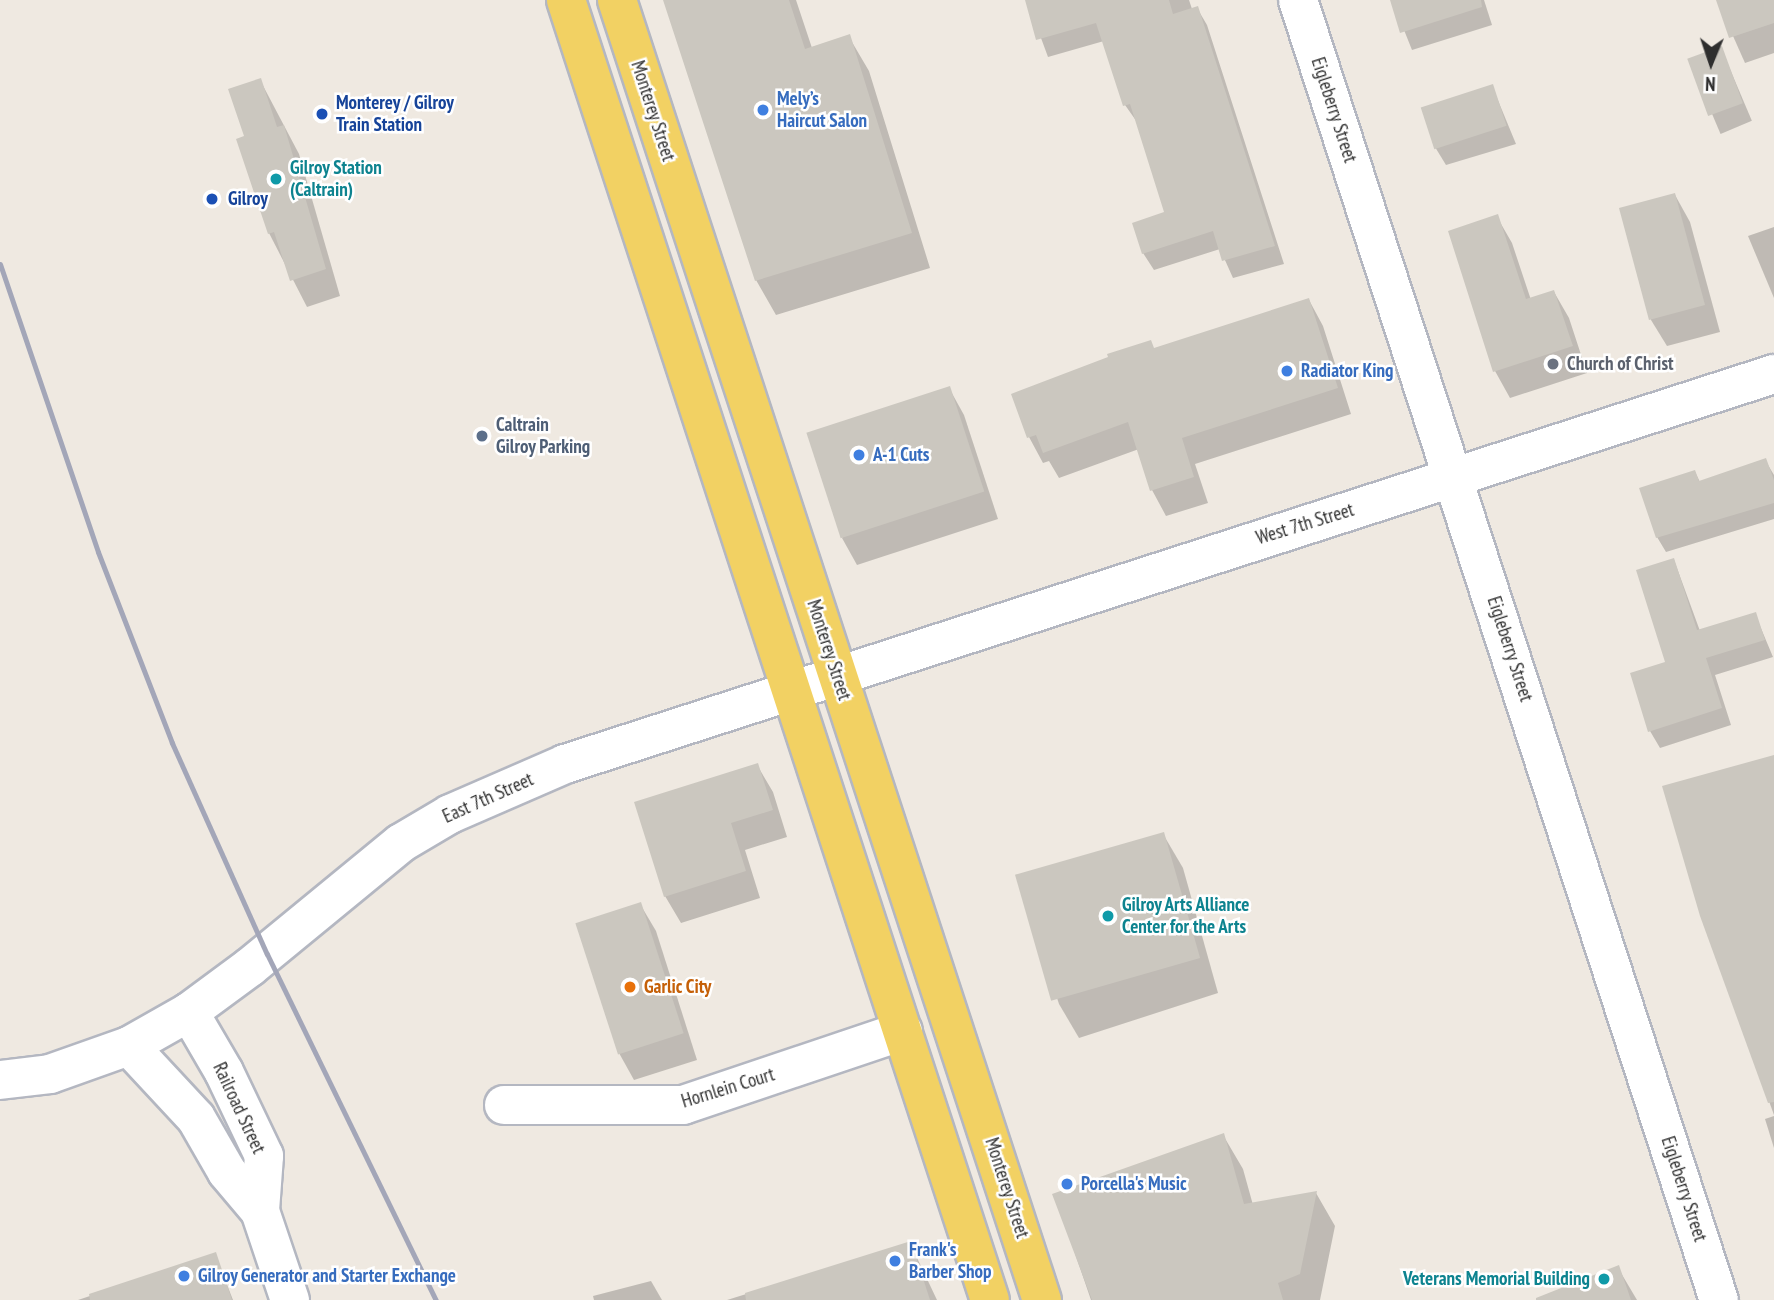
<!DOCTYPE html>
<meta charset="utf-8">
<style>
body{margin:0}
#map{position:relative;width:1774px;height:1300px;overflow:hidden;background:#efe9e1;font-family:"PT Sans Narrow",sans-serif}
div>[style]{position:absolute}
.shadow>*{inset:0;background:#0003;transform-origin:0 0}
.building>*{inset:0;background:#cbc7bf;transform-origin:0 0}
.roads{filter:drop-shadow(2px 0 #b4b7c1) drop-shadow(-2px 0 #b4b7c1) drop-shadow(0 2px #b4b7c1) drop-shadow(0 -2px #b4b7c1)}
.minor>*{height:38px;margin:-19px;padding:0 19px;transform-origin:19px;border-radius:19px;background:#fff}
.major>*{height:38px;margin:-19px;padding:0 19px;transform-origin:19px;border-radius:19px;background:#f2d163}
.rail>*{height:5px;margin:-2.5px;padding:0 2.5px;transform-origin:2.5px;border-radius:2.5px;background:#a3a6b8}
.dots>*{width:19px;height:19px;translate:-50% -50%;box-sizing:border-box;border:4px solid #fff;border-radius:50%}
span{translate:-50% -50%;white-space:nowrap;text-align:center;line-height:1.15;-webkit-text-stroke:5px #fff;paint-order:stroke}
.shop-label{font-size:19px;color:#366cbe;font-weight:700}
.left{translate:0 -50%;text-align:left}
.transit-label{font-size:19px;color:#164399;font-weight:700}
.street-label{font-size:19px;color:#2e2e2e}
.culture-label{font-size:19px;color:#0d838f;font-weight:700}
.right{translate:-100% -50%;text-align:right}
.worship-label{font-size:19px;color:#5b616d;font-weight:700}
.service-label{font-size:19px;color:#4e5e75;font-weight:700}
.food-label{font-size:19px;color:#c56008;font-weight:700}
.north{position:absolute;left:1676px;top:28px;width:70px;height:70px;-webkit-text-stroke:5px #fff;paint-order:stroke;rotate:182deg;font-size:19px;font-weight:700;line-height:28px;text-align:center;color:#2e2e2e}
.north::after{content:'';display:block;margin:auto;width:24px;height:32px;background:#2e2e2e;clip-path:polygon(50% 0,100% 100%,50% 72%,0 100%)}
</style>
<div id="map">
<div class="shadow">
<i style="clip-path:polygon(665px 0,796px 0,812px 48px,849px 37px,869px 71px,930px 268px,776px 315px,756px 280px)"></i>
<i style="clip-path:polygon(1027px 0,1189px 0,1192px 9px,1197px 8px,1207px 25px,1284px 264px,1233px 278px,1220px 249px,1154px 270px,1143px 253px,1167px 214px,1137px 122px,1125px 105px,1104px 41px,1048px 57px)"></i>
<i style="clip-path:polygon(1392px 0,1484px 0,1492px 25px,1412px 50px)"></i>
<i style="clip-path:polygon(1717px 0,1774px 0,1774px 53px,1745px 63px)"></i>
<i style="left:1721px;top:48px;width:79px;height:34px;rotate:67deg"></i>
<i style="clip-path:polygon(260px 80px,299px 154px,340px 296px,307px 307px,269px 233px,246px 137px)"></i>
<i style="clip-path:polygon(1492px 86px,1516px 144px,1446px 165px,1435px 147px)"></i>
<i style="clip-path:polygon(1675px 195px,1690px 222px,1720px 332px,1667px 346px,1651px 320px,1621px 210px)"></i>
<i style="clip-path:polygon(1497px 217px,1512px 243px,1531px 300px,1554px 292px,1569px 318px,1587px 373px,1510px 398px,1495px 371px)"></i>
<i style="clip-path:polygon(1774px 227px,1774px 298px,1748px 236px)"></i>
<i style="clip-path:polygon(1309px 300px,1323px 326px,1351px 414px,1195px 464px,1208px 503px,1166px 516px,1152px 490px,1139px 449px,1059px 478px,1049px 461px,1043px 463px,1029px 437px,1155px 350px)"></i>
<i style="clip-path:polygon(949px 388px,964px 415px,998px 519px,857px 565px,842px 538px)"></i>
<i style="clip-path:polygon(1765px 460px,1774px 475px,1774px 519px,1666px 552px,1657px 537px,1695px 472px,1700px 482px)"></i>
<i style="clip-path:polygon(1674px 560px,1700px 631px,1755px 614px,1773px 657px,1715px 675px,1731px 725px,1660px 748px,1650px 731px,1667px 663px)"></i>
<i style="clip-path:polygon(1774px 757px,1774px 1115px,1702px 915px)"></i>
<i style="clip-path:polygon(757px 765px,773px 792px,787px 837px,745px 850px,760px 898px,681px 923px,665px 896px)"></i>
<i style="clip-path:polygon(1163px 834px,1183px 868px,1218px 993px,1079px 1038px,1059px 1004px,1017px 875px)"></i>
<i style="clip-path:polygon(640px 904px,656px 931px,697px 1060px,634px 1080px,619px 1053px)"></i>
<i style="clip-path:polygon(1774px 1116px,1774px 1148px,1765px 1119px)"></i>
<i style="clip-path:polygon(1223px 1135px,1243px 1169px,1253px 1205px,1316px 1193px,1335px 1226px,1320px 1300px,1091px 1300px,1055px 1195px)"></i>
<i style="clip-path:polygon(910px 1243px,937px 1300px,727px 1300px)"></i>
<i style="clip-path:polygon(215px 1254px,233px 1300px,78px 1300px)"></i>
<i style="clip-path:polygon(1618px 1268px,1637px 1300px,1556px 1300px)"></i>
<i style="clip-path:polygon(651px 1281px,662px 1300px,594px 1300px,593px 1296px)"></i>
</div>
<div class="building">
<i style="clip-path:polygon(663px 0,789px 0,805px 49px,850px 34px,912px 233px,755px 281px)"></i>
<i style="clip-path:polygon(1025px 0,1169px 0,1173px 14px,1198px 6px,1275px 246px,1222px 261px,1213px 231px,1142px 254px,1132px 223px,1164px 212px,1130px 104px,1123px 106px,1096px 23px,1036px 40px)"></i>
<i style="clip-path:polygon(1390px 0,1481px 0,1482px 7px,1400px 33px)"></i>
<i style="clip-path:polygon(1716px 0,1774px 0,1774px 23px,1729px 38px)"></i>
<i style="left:1722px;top:46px;width:61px;height:37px;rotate:70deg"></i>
<i style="clip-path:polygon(261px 78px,277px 127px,284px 125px,326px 269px,290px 281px,274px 232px,268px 234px,236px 139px,244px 136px,228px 89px)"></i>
<i style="left:1493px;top:84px;width:44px;height:76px;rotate:72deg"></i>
<i style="left:1675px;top:193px;width:116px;height:58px;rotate:75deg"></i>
<i style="clip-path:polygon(1498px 214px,1526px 299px,1554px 290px,1573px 346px,1493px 372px,1448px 231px)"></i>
<i style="clip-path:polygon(1309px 298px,1338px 388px,1182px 438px,1194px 477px,1150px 491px,1128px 422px,1043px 453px,1036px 435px,1027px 438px,1011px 394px,1108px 357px,1107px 354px,1151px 340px,1154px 348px)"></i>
<i style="left:950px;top:386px;width:111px;height:151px;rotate:72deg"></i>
<i style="clip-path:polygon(1766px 458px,1774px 480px,1774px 503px,1656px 538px,1639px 488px,1695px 470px,1699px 481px)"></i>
<i style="clip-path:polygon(1674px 558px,1697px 630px,1756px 612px,1765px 640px,1706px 658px,1722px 708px,1648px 732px,1630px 673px,1665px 662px,1636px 570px)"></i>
<i style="clip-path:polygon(1774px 755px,1774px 1102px,1768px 1103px,1700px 916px,1662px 786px)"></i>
<i style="clip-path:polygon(758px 763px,773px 810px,731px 823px,746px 871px,664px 897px,634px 802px)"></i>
<i style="left:1164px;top:832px;width:131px;height:155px;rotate:74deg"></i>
<i style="left:641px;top:902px;width:138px;height:69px;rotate:72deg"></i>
<i style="clip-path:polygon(1224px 1133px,1244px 1204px,1317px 1191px,1300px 1274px,1278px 1283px,1283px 1300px,1092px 1300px,1052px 1194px)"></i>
<i style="clip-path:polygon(911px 1241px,930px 1300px,746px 1300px,745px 1293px)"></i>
<i style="clip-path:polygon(216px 1252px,232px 1300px,90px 1300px,89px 1294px)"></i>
<i style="clip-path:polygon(1619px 1265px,1631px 1300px,1536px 1300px,1536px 1298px)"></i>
</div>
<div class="roads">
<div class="minor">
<i style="left:1298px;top:0;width:1366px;rotate:72.06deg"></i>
<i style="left:189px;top:1012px;width:69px;rotate:59.7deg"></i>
<i style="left:224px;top:1072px;width:93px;rotate:64.5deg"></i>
<i style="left:264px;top:1156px;width:55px;rotate:94.2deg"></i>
<i style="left:260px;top:1211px;width:94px;rotate:71.4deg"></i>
<i style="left:129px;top:1046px;width:98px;rotate:47.1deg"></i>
<i style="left:196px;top:1118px;width:62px;rotate:60.1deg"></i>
<i style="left:227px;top:1172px;width:51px;rotate:49.8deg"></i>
<i style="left:0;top:1080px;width:50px;rotate:-6.8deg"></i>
<i style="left:50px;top:1074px;width:84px;rotate:-19.5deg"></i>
<i style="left:129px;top:1046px;width:69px;rotate:-29.5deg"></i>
<i style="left:189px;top:1012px;width:76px;rotate:-36.4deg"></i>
<i style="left:250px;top:967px;width:195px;rotate:-39.4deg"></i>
<i style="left:401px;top:843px;width:57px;rotate:-30.6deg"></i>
<i style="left:450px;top:814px;width:125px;rotate:-23.5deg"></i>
<i style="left:565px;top:764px;width:1270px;rotate:-17.88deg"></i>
<i style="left:504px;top:1105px;width:179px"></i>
<i style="left:683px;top:1105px;width:232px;rotate:-18.6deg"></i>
</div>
<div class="major">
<i style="left:566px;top:0;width:1367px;rotate:71.94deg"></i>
<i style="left:617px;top:0;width:1368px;rotate:71.9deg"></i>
</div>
</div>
<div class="rail">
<i style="left:0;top:264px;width:304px;rotate:71.2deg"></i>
<i style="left:98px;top:552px;width:205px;rotate:68.8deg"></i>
<i style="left:172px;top:743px;width:231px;rotate:65.8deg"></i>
<i style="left:267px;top:954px;width:385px;rotate:64deg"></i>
</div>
<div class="dots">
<i style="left:763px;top:110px;background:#3f7fe0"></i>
<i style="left:322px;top:114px;background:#1a4fb4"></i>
<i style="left:276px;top:179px;background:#0f9aa8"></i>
<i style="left:212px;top:199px;background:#1a4fb4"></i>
<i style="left:1553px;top:364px;background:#6b7280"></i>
<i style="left:1287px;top:371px;background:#3f7fe0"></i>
<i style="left:482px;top:436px;background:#5c6f8a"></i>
<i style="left:859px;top:455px;background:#3f7fe0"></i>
<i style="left:1108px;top:916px;background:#0f9aa8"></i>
<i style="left:630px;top:987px;background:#e8710a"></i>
<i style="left:1067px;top:1184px;background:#3f7fe0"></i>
<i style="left:895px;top:1261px;background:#3f7fe0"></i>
<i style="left:184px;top:1276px;background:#3f7fe0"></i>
<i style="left:1604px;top:1279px;background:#0f9aa8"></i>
</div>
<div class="shop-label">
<span class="left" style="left:777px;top:110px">Mely’s<br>Haircut Salon</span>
<span class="left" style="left:1301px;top:371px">Radiator King</span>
<span class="left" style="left:873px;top:455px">A-1 Cuts</span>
<span class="left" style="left:1081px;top:1184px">Porcella's Music</span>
<span class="left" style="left:909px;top:1261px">Frank's<br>Barber Shop</span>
<span class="left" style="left:198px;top:1276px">Gilroy Generator and Starter Exchange</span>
</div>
<div class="transit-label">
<span class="left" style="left:336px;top:114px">Monterey / Gilroy<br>Train Station</span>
<span class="left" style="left:228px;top:199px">Gilroy</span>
</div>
<div class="street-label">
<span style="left:1334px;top:110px;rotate:72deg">Eigleberry Street</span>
<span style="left:653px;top:111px;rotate:72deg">Monterey Street</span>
<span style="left:1305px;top:524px;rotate:-17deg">West 7th Street</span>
<span style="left:1510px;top:649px;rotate:72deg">Eigleberry Street</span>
<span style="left:829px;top:650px;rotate:72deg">Monterey Street</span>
<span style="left:488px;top:798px;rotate:-24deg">East 7th Street</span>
<span style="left:728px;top:1088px;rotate:-17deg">Hornlein Court</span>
<span style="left:239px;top:1108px;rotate:65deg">Railroad Street</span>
<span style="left:1007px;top:1188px;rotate:72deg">Monterey Street</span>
<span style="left:1684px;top:1189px;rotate:72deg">Eigleberry Street</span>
</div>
<div class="culture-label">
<span class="left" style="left:290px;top:179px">Gilroy Station<br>(Caltrain)</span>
<span class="left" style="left:1122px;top:916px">Gilroy Arts Alliance<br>Center for the Arts</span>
<span class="right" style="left:1590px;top:1279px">Veterans Memorial Building</span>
</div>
<div class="worship-label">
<span class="left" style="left:1567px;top:364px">Church of Christ</span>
</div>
<div class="service-label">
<span class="left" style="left:496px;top:436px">Caltrain<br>Gilroy Parking</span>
</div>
<div class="food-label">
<span class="left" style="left:644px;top:987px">Garlic City</span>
</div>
<div class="north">N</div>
</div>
